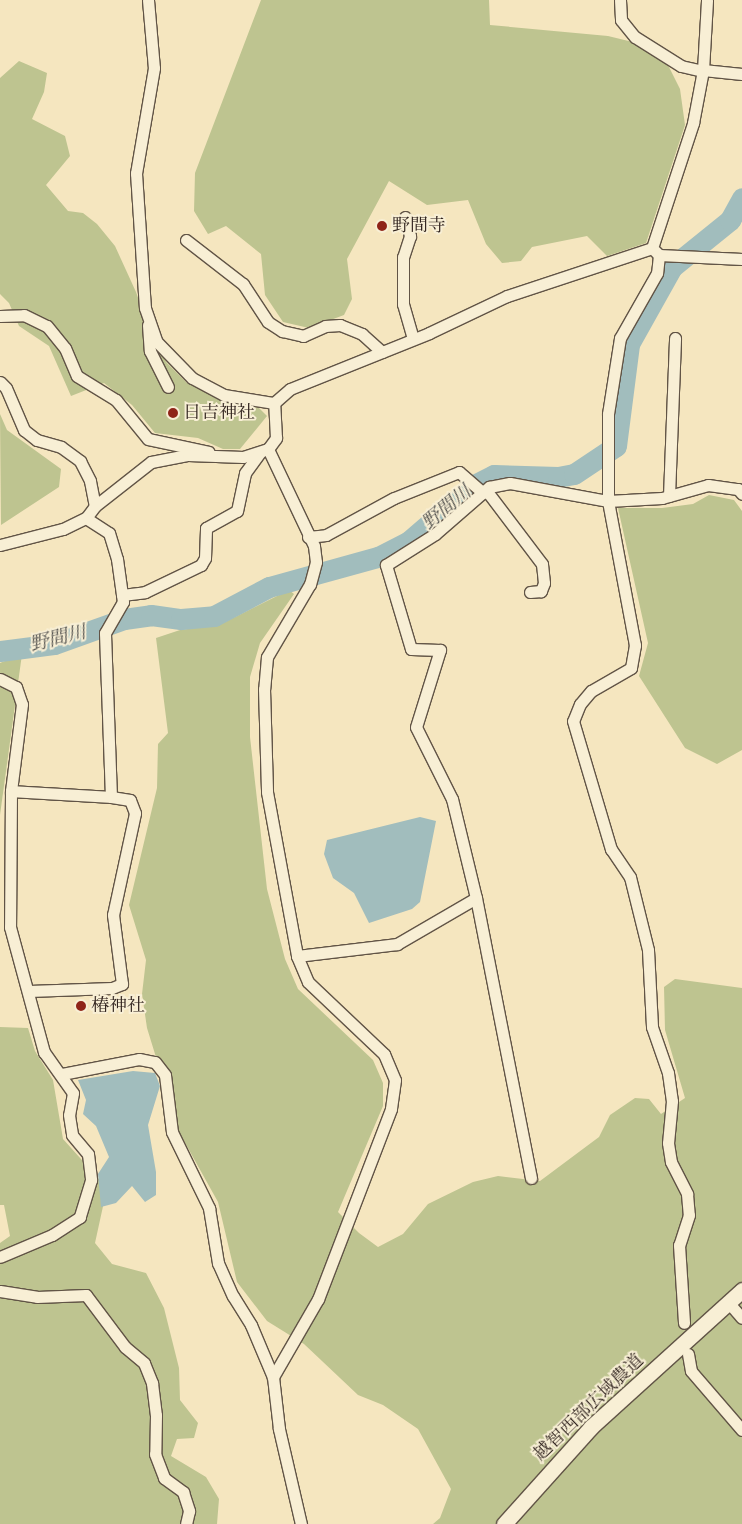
<!DOCTYPE html>
<meta charset="utf-8">
<style>
body{margin:0}
#map{position:relative;width:742px;height:1524px;overflow:hidden;background:#f5e6bf;font-family:"IM FELL DW Pica","Noto Serif JP",serif}
div>[style]{position:absolute}
.green>*{inset:0;background:#bec490}
.water>*{inset:0;background:#a1bdbd}
.river>*{height:21px;margin:-10.5px;padding:0 10.5px;transform-origin:10.5px;border-radius:10.5px;background:#a1bdbd}
.roads{filter:drop-shadow(1px 0 #615446) drop-shadow(-1px 0 #615446) drop-shadow(0 1px #615446) drop-shadow(0 -1px #615446)}
.street>*{height:11px;margin:-5.5px;padding:0 5.5px;transform-origin:5.5px;border-radius:5.5px;background:#f8efd5}
.secondary>*{height:15px;margin:-7.5px;padding:0 7.5px;transform-origin:7.5px;border-radius:7.5px;background:#f8efd5}
.dots>*{width:14px;height:14px;translate:-50% -50%;box-sizing:border-box;border:2px solid #f8efd5;border-radius:50%}
span{translate:-50% -50%;white-space:nowrap;text-align:center;line-height:1.15;-webkit-text-stroke:4px #f8efd5;paint-order:stroke}
.poi-label{font-size:18px;color:#30231e}
.left{translate:0 -50%;text-align:left}
.street-label{font-size:18px;color:#30231e}
.water-label{font-size:19px;color:#52514e;font-style:italic}
</style>
<div id="map">
<div class="green">
<i style="clip-path:polygon(261px 0,489px 0,490px 25px,608px 36px,649px 46px,669px 67px,680px 89px,685px 125px,646px 243px,607px 256px,587px 236px,532px 247px,521px 261px,502px 263px,486px 244px,468px 200px,427px 205px,389px 181px,347px 259px,352px 299px,344px 315px,309px 328px,283px 322px,265px 295px,261px 254px,226px 226px,208px 234px,194px 211px,195px 173px)"></i>
<i style="clip-path:polygon(19px 61px,47px 73px,44px 92px,32px 119px,65px 136px,70px 156px,46px 185px,68px 211px,83px 213px,97px 224px,115px 246px,136px 292px,154px 343px,167px 363px,187px 383px,231px 403px,259px 408px,267px 416px,240px 449px,223px 449px,198px 438px,155px 433px,132px 405px,104px 383px,71px 396px,49px 346px,19px 326px,9px 303px,0 294px,0 78px)"></i>
<i style="clip-path:polygon(0 414px,7px 430px,61px 469px,59px 487px,1px 525px)"></i>
<i style="clip-path:polygon(709px 495px,734px 500px,742px 511px,742px 750px,717px 764px,685px 748px,639px 676px,648px 643px,618px 508px,662px 508px,693px 504px)"></i>
<i style="clip-path:polygon(289px 590px,294px 594px,260px 643px,250px 677px,250px 737px,267px 889px,285px 959px,298px 989px,373px 1060px,383px 1083px,383px 1106px,338px 1212px,359px 1233px,378px 1247px,403px 1234px,428px 1204px,473px 1182px,498px 1176px,540px 1181px,599px 1137px,610px 1115px,635px 1098px,649px 1099px,661px 1114px,685px 1098px,665px 1030px,664px 987px,675px 979px,742px 988px,742px 1524px,433px 1524px,440px 1518px,451px 1489px,418px 1429px,383px 1405px,358px 1395px,304px 1344px,267px 1321px,237px 1282px,218px 1202px,179px 1132px,147px 1028px,142px 994px,146px 960px,129px 905px,157px 788px,158px 744px,168px 733px,156px 638px,180px 630px,219px 625px)"></i>
<i style="clip-path:polygon(22px 654px,0 815px,0 663px)"></i>
<i style="clip-path:polygon(0 1027px,28px 1028px,35px 1051px,53px 1080px,63px 1139px,107px 1188px,95px 1243px,112px 1264px,146px 1273px,164px 1308px,179px 1368px,180px 1400px,198px 1423px,194px 1438px,177px 1439px,171px 1456px,206px 1477px,219px 1499px,217px 1524px,0 1524px,0 1243px,10px 1236px,4px 1205px,0 1205px)"></i>
</div>
<div class="water">
<i style="clip-path:polygon(420px 817px,436px 821px,420px 902px,412px 909px,369px 923px,354px 893px,333px 878px,324px 854px,327px 840px)"></i>
<i style="clip-path:polygon(133px 1071px,155px 1073px,160px 1086px,148px 1125px,156px 1172px,156px 1195px,145px 1202px,132px 1186px,116px 1203px,101px 1207px,98px 1174px,109px 1157px,96px 1126px,83px 1114px,86px 1100px,78px 1080px)"></i>
</div>
<div class="river">
<i style="left:0;top:651px;width:54px;rotate:-7.4deg"></i>
<i style="left:54px;top:644px;width:74px;rotate:-19.7deg"></i>
<i style="left:124px;top:619px;width:27px;rotate:-8deg"></i>
<i style="left:151px;top:615px;width:30px;rotate:8deg"></i>
<i style="left:181px;top:619px;width:33px;rotate:-5deg"></i>
<i style="left:214px;top:616px;width:62px;rotate:-27.8deg"></i>
<i style="left:269px;top:587px;width:113px;rotate:-15.4deg"></i>
<i style="left:378px;top:557px;width:34px;rotate:-27deg"></i>
<i style="left:408px;top:542px;width:87px;rotate:-40.8deg"></i>
<i style="left:474px;top:485px;width:22px;rotate:-27deg"></i>
<i style="left:494px;top:475px;width:64px;rotate:1.8deg"></i>
<i style="left:558px;top:477px;width:16px;rotate:-11deg"></i>
<i style="left:574px;top:474px;width:50px;rotate:-33.7deg"></i>
<i style="left:616px;top:446px;width:103px;rotate:-82.7deg"></i>
<i style="left:629px;top:344px;width:88px;rotate:-60.8deg"></i>
<i style="left:672px;top:267px;width:75px;rotate:-39deg"></i>
<i style="left:730px;top:220px;width:25px;rotate:-61deg"></i>
</div>
<div class="roads">
<div class="street">
<i style="left:148px;top:0;width:68px;rotate:85deg"></i>
<i style="left:154px;top:68px;width:107px;rotate:99.7deg"></i>
<i style="left:136px;top:173px;width:135px;rotate:86.2deg"></i>
<i style="left:145px;top:308px;width:36px;rotate:71deg"></i>
<i style="left:157px;top:342px;width:50px;rotate:45.8deg"></i>
<i style="left:192px;top:378px;width:36px;rotate:28deg"></i>
<i style="left:224px;top:395px;width:51px;rotate:9.1deg"></i>
<i style="left:620px;top:0;width:20px;rotate:87deg"></i>
<i style="left:621px;top:20px;width:22px;rotate:51deg"></i>
<i style="left:635px;top:37px;width:54px;rotate:32.2deg"></i>
<i style="left:681px;top:66px;width:23px;rotate:13deg"></i>
<i style="left:703px;top:70px;width:39px;rotate:6deg"></i>
<i style="left:405px;top:217px;width:20px;rotate:75deg"></i>
<i style="left:410px;top:236px;width:22px;rotate:108deg"></i>
<i style="left:403px;top:257px;width:47px;rotate:90deg"></i>
<i style="left:403px;top:304px;width:36px;rotate:74deg"></i>
<i style="left:186px;top:240px;width:72px;rotate:37.7deg"></i>
<i style="left:243px;top:284px;width:45px;rotate:56.7deg"></i>
<i style="left:268px;top:322px;width:17px;rotate:33deg"></i>
<i style="left:282px;top:331px;width:22px;rotate:13deg"></i>
<i style="left:303px;top:336px;width:24px;rotate:-24deg"></i>
<i style="left:325px;top:326px;width:15px;rotate:-4deg"></i>
<i style="left:340px;top:325px;width:24px;rotate:22deg"></i>
<i style="left:362px;top:334px;width:27px;rotate:42deg"></i>
<i style="left:652px;top:248px;width:132px;rotate:-71.8deg"></i>
<i style="left:693px;top:123px;width:54px;rotate:-79.3deg"></i>
<i style="left:703px;top:70px;width:70px;rotate:-86.7deg"></i>
<i style="left:655px;top:251px;width:6px;rotate:45deg"></i>
<i style="left:659px;top:255px;width:83px;rotate:2.8deg"></i>
<i style="left:659px;top:255px;width:18px;rotate:96deg"></i>
<i style="left:657px;top:273px;width:75px;rotate:119.6deg"></i>
<i style="left:620px;top:338px;width:77px;rotate:99deg"></i>
<i style="left:608px;top:414px;width:87px;rotate:90deg"></i>
<i style="left:608px;top:501px;width:147px;rotate:79.4deg"></i>
<i style="left:635px;top:645px;width:23px;rotate:100deg"></i>
<i style="left:631px;top:668px;width:46px;rotate:150.1deg"></i>
<i style="left:591px;top:691px;width:17px;rotate:130deg"></i>
<i style="left:580px;top:704px;width:18px;rotate:112deg"></i>
<i style="left:573px;top:721px;width:134px;rotate:73.5deg"></i>
<i style="left:611px;top:849px;width:34px;rotate:56deg"></i>
<i style="left:630px;top:877px;width:75px;rotate:76.1deg"></i>
<i style="left:648px;top:950px;width:77px;rotate:87deg"></i>
<i style="left:652px;top:1027px;width:49px;rotate:70.8deg"></i>
<i style="left:668px;top:1073px;width:28px;rotate:82deg"></i>
<i style="left:672px;top:1101px;width:42px;rotate:95.4deg"></i>
<i style="left:668px;top:1143px;width:19px;rotate:81deg"></i>
<i style="left:671px;top:1162px;width:36px;rotate:63deg"></i>
<i style="left:687px;top:1194px;width:21px;rotate:85deg"></i>
<i style="left:689px;top:1215px;width:32px;rotate:108deg"></i>
<i style="left:679px;top:1245px;width:78px;rotate:86.3deg"></i>
<i style="left:0;top:316px;width:24px;rotate:-2deg"></i>
<i style="left:24px;top:315px;width:25px;rotate:26deg"></i>
<i style="left:47px;top:326px;width:28px;rotate:51deg"></i>
<i style="left:65px;top:348px;width:30px;rotate:67deg"></i>
<i style="left:77px;top:376px;width:46px;rotate:31.6deg"></i>
<i style="left:116px;top:400px;width:50px;rotate:50.6deg"></i>
<i style="left:148px;top:439px;width:62px;rotate:12deg"></i>
<i style="left:148px;top:325px;width:26px;rotate:86deg"></i>
<i style="left:150px;top:351px;width:40px;rotate:63.4deg"></i>
<i style="left:0;top:382px;width:8px;rotate:45deg"></i>
<i style="left:6px;top:388px;width:46px;rotate:66.8deg"></i>
<i style="left:24px;top:430px;width:16px;rotate:38deg"></i>
<i style="left:37px;top:440px;width:25px;rotate:16deg"></i>
<i style="left:61px;top:447px;width:24px;rotate:36deg"></i>
<i style="left:80px;top:461px;width:22px;rotate:63deg"></i>
<i style="left:90px;top:481px;width:25px;rotate:79deg"></i>
<i style="left:268px;top:449px;width:107px;rotate:64.6deg"></i>
<i style="left:314px;top:546px;width:16px;rotate:83deg"></i>
<i style="left:316px;top:562px;width:23px;rotate:105deg"></i>
<i style="left:310px;top:584px;width:85px;rotate:120.5deg"></i>
<i style="left:267px;top:657px;width:32px;rotate:95deg"></i>
<i style="left:264px;top:689px;width:103px;rotate:88.3deg"></i>
<i style="left:267px;top:792px;width:167px;rotate:79.6deg"></i>
<i style="left:297px;top:956px;width:28px;rotate:67deg"></i>
<i style="left:308px;top:982px;width:105px;rotate:43.5deg"></i>
<i style="left:384px;top:1054px;width:28px;rotate:67deg"></i>
<i style="left:395px;top:1080px;width:29px;rotate:98deg"></i>
<i style="left:391px;top:1109px;width:204px;rotate:111deg"></i>
<i style="left:318px;top:1299px;width:90px;rotate:120deg"></i>
<i style="left:486px;top:490px;width:93px;rotate:52.9deg"></i>
<i style="left:542px;top:564px;width:19px;rotate:84deg"></i>
<i style="left:544px;top:583px;width:9px;rotate:111deg"></i>
<i style="left:541px;top:591px;width:11px;rotate:175deg"></i>
<i style="left:669px;top:496px;width:158px;rotate:-87.8deg"></i>
<i style="left:308px;top:537px;width:18px;rotate:-6deg"></i>
<i style="left:326px;top:535px;width:77px;rotate:-28.6deg"></i>
<i style="left:394px;top:498px;width:70px;rotate:-21.8deg"></i>
<i style="left:459px;top:472px;width:32px;rotate:41deg"></i>
<i style="left:0;top:545px;width:65px;rotate:-14.3deg"></i>
<i style="left:63px;top:529px;width:25px;rotate:-26deg"></i>
<i style="left:86px;top:518px;width:15px;rotate:-53deg"></i>
<i style="left:95px;top:506px;width:71px;rotate:-38.2deg"></i>
<i style="left:151px;top:462px;width:38px;rotate:-11deg"></i>
<i style="left:188px;top:455px;width:55px;rotate:2.1deg"></i>
<i style="left:243px;top:457px;width:26px;rotate:-18deg"></i>
<i style="left:268px;top:449px;width:14px;rotate:-54deg"></i>
<i style="left:276px;top:438px;width:35px;rotate:-93deg"></i>
<i style="left:274px;top:403px;width:21px;rotate:-41deg"></i>
<i style="left:290px;top:389px;width:150px;rotate:-21.9deg"></i>
<i style="left:429px;top:333px;width:86px;rotate:-25.4deg"></i>
<i style="left:507px;top:296px;width:153px;rotate:-18.3deg"></i>
<i style="left:122px;top:595px;width:23px;rotate:-7deg"></i>
<i style="left:145px;top:592px;width:62px;rotate:-25.7deg"></i>
<i style="left:201px;top:565px;width:8px;rotate:-60deg"></i>
<i style="left:205px;top:558px;width:30px;rotate:-88deg"></i>
<i style="left:206px;top:528px;width:35px;rotate:-29deg"></i>
<i style="left:237px;top:511px;width:39px;rotate:-78deg"></i>
<i style="left:245px;top:473px;width:26px;rotate:-54deg"></i>
<i style="left:0;top:679px;width:18px;rotate:27deg"></i>
<i style="left:16px;top:687px;width:18px;rotate:71deg"></i>
<i style="left:22px;top:704px;width:88px;rotate:97.2deg"></i>
<i style="left:11px;top:791px;width:136px;rotate:90.4deg"></i>
<i style="left:10px;top:927px;width:130px;rotate:74.8deg"></i>
<i style="left:44px;top:1052px;width:50px;rotate:54.7deg"></i>
<i style="left:73px;top:1093px;width:22px;rotate:100deg"></i>
<i style="left:69px;top:1115px;width:20px;rotate:81deg"></i>
<i style="left:72px;top:1135px;width:25px;rotate:50deg"></i>
<i style="left:88px;top:1154px;width:26px;rotate:83deg"></i>
<i style="left:91px;top:1180px;width:39px;rotate:107deg"></i>
<i style="left:80px;top:1217px;width:33px;rotate:147deg"></i>
<i style="left:52px;top:1235px;width:56px;rotate:157.1deg"></i>
<i style="left:11px;top:791px;width:100px;rotate:3.4deg"></i>
<i style="left:111px;top:797px;width:164px;rotate:-92.1deg"></i>
<i style="left:105px;top:633px;width:36px;rotate:-60deg"></i>
<i style="left:123px;top:602px;width:43px;rotate:-97.9deg"></i>
<i style="left:117px;top:559px;width:27px;rotate:-107deg"></i>
<i style="left:109px;top:533px;width:27px;rotate:-147deg"></i>
<i style="left:297px;top:956px;width:101px;rotate:-6.8deg"></i>
<i style="left:397px;top:944px;width:91px;rotate:-30.2deg"></i>
<i style="left:29px;top:991px;width:83px;rotate:-2.1deg"></i>
<i style="left:112px;top:988px;width:11px;rotate:-22deg"></i>
<i style="left:122px;top:984px;width:70px;rotate:-97.4deg"></i>
<i style="left:113px;top:915px;width:104px;rotate:-77.8deg"></i>
<i style="left:135px;top:813px;width:14px;rotate:-111deg"></i>
<i style="left:130px;top:800px;width:19px;rotate:-171deg"></i>
<i style="left:62px;top:1074px;width:78px;rotate:-11deg"></i>
<i style="left:139px;top:1059px;width:16px;rotate:11deg"></i>
<i style="left:155px;top:1062px;width:16px;rotate:52deg"></i>
<i style="left:165px;top:1075px;width:57px;rotate:83deg"></i>
<i style="left:172px;top:1132px;width:85px;rotate:64deg"></i>
<i style="left:209px;top:1208px;width:56px;rotate:80.7deg"></i>
<i style="left:218px;top:1263px;width:36px;rotate:66deg"></i>
<i style="left:233px;top:1296px;width:34px;rotate:58deg"></i>
<i style="left:251px;top:1325px;width:56px;rotate:67.1deg"></i>
<i style="left:273px;top:1377px;width:52px;rotate:83.4deg"></i>
<i style="left:279px;top:1429px;width:98px;rotate:77deg"></i>
<i style="left:531px;top:1178px;width:285px;rotate:-101.1deg"></i>
<i style="left:476px;top:898px;width:102px;rotate:-103.6deg"></i>
<i style="left:452px;top:799px;width:80px;rotate:-116.6deg"></i>
<i style="left:416px;top:727px;width:81px;rotate:-72.7deg"></i>
<i style="left:440px;top:650px;width:29px;rotate:-178deg"></i>
<i style="left:411px;top:649px;width:88px;rotate:-106.6deg"></i>
<i style="left:386px;top:565px;width:58px;rotate:-32.3deg"></i>
<i style="left:435px;top:534px;width:72px;rotate:-41deg"></i>
<i style="left:489px;top:487px;width:21px;rotate:-11deg"></i>
<i style="left:510px;top:483px;width:100px;rotate:10.4deg"></i>
<i style="left:608px;top:501px;width:54px;rotate:-3.2deg"></i>
<i style="left:662px;top:498px;width:48px;rotate:-15.8deg"></i>
<i style="left:708px;top:485px;width:30px;rotate:8deg"></i>
<i style="left:738px;top:489px;width:6px;rotate:51deg"></i>
<i style="left:0;top:1291px;width:37px;rotate:9deg"></i>
<i style="left:37px;top:1297px;width:49px;rotate:-2.3deg"></i>
<i style="left:86px;top:1295px;width:65px;rotate:53.1deg"></i>
<i style="left:125px;top:1347px;width:25px;rotate:40deg"></i>
<i style="left:144px;top:1363px;width:22px;rotate:68deg"></i>
<i style="left:152px;top:1383px;width:32px;rotate:83deg"></i>
<i style="left:156px;top:1415px;width:39px;rotate:91deg"></i>
<i style="left:155px;top:1454px;width:26px;rotate:69deg"></i>
<i style="left:164px;top:1478px;width:24px;rotate:36deg"></i>
<i style="left:183px;top:1492px;width:20px;rotate:72deg"></i>
<i style="left:189px;top:1511px;width:13px;rotate:103deg"></i>
<i style="left:728px;top:1302px;width:21px;rotate:49deg"></i>
<i style="left:688px;top:1354px;width:17px;rotate:80deg"></i>
<i style="left:691px;top:1371px;width:78px;rotate:49.2deg"></i>
</div>
<div class="secondary">
<i style="left:504px;top:1524px;width:130px;rotate:-48.1deg"></i>
<i style="left:591px;top:1427px;width:204px;rotate:-42.2deg"></i>
</div>
</div>
<div class="dots">
<i style="left:382px;top:226px;background:#8f2418"></i>
<i style="left:173px;top:413px;background:#8f2418"></i>
<i style="left:81px;top:1006px;background:#8f2418"></i>
</div>
<div class="poi-label">
<span class="left" style="left:392px;top:226px">野間寺</span>
<span class="left" style="left:183px;top:413px">日吉神社</span>
<span class="left" style="left:91px;top:1006px">椿神社</span>
</div>
<div class="street-label">
<span style="left:589px;top:1408px;rotate:-44deg">越智西部広域農道</span>
</div>
<div class="water-label">
<span style="left:447px;top:508px;rotate:-40deg">野間川</span>
<span style="left:58px;top:639px;rotate:-14deg">野間川</span>
</div>
</div>
